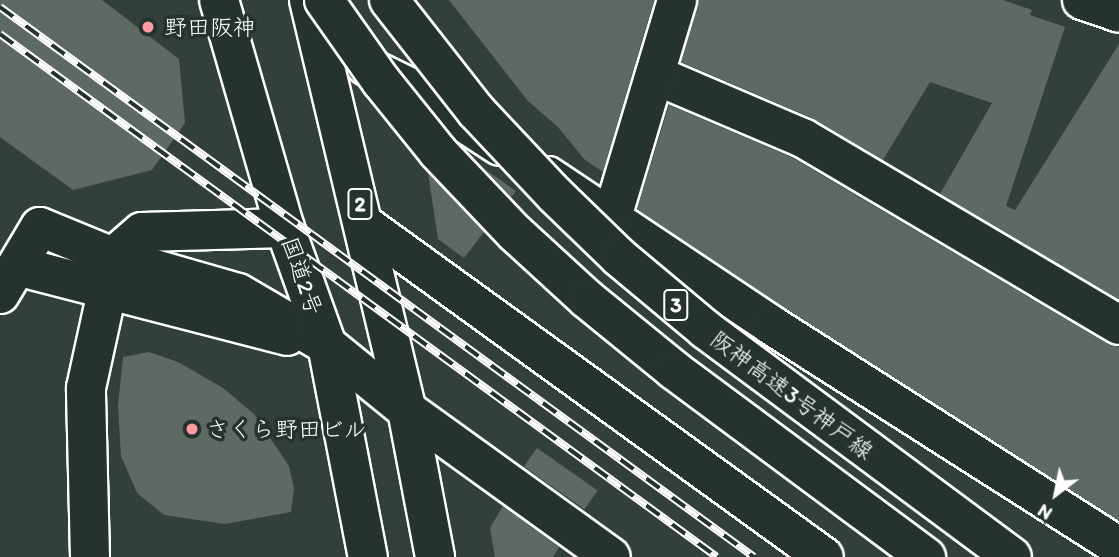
<!DOCTYPE html>
<meta charset="utf-8">
<style>
body{margin:0}
#map{position:relative;width:1119px;height:557px;overflow:hidden;background:#333f3a;font-family:Itim,"Klee One",sans-serif}
div>[style]{position:absolute}
.building>*{inset:0;background:#5f6964;transform-origin:0 0}
.roads{filter:drop-shadow(2px 0 #fff) drop-shadow(-2px 0 #fff) drop-shadow(0 2px #fff) drop-shadow(0 -2px #fff)}
.minor>*{height:38px;margin:-19px;padding:0 19px;transform-origin:19px;border-radius:19px;background:#26332d}
.highway>*{height:38px;margin:-19px;padding:0 19px;transform-origin:19px;border-radius:19px;background:#26332d}
.rail>*{height:8px;margin-top:-4px;transform-origin:0;background:repeating-linear-gradient(90deg,#26332d 0 16px,#fff 0 32px);box-sizing:border-box;border-block:2px solid #fff}
.bridges{filter:drop-shadow(2px 0 #fff) drop-shadow(-2px 0 #fff) drop-shadow(0 2px #fff) drop-shadow(0 -2px #fff)}
.highway-bridge>*{height:38px;margin:-19px;padding:0 19px;transform-origin:19px;border-radius:19px;background:#26332d}
.dots>*{width:19px;height:19px;translate:-50% -50%;box-sizing:border-box;border:4px solid #26332d;border-radius:50%}
span{translate:-50% -50%;white-space:nowrap;text-align:center;line-height:1.15;-webkit-text-stroke:7px #26332d;paint-order:stroke}
.shield-label span{padding:2px 5px;background:#26332d;border:2px solid;border-radius:5px;-webkit-text-stroke-width:0}
.shield-label{font-size:21px;color:#fff;font-weight:700}
.poi-label{font-size:23px;color:#fff}
.left{translate:0 -50%;text-align:left}
.street-label{font-size:23px;color:#fff}
.north{position:absolute;left:1021px;top:459px;width:70px;height:70px;-webkit-text-stroke:5px #26332d;paint-order:stroke;rotate:212deg;font-size:19px;font-weight:700;line-height:28px;text-align:center;color:#fff}
.north::after{content:'';display:block;margin:auto;width:24px;height:32px;background:#fff;clip-path:polygon(50% 0,100% 100%,50% 72%,0 100%)}
</style>
<div id="map">
<div class="building">
<i style="clip-path:polygon(0 0,102px 0,179px 59px,185px 123px,152px 170px,73px 190px,0 137px)"></i>
<i style="clip-path:polygon(449px 0,654px 0,603px 172px,584px 159px,558px 127px,528px 101px)"></i>
<i style="clip-path:polygon(698px 0,1003px 0,1032px 10px,1030px 15px,1065px 27px,1006px 206px,1015px 210px,1119px 44px,1119px 300px,940px 194px,992px 103px,930px 82px,883px 160px,812px 118px,681px 62px)"></i>
<i style="clip-path:polygon(669px 105px,793px 158px,1108px 344px,1119px 347px,1119px 521px,783px 307px,637px 209px)"></i>
<i style="clip-path:polygon(486px 170px,516px 191px,511px 197px)"></i>
<i style="clip-path:polygon(428px 173px,484px 232px,464px 258px,438px 239px)"></i>
<i style="clip-path:polygon(149px 352px,178px 362px,223px 388px,254px 414px,289px 466px,294px 489px,291px 512px,225px 524px,164px 515px,137px 493px,121px 456px,118px 406px,123px 357px)"></i>
<i style="left:537px;top:448px;width:74px;height:23px;rotate:35deg"></i>
<i style="clip-path:polygon(503px 506px,559px 547px,553px 557px,495px 557px,490px 528px)"></i>
</div>
<div class="roads">
<div class="minor">
<i style="left:1082px;top:0;width:39px;rotate:19deg"></i>
<i style="left:366px;top:66px;width:50px;rotate:26.1deg"></i>
<i style="left:411px;top:88px;width:106px;rotate:33.1deg"></i>
<i style="left:655px;top:75px;width:161px;rotate:23.1deg"></i>
<i style="left:803px;top:138px;width:367px;rotate:30.6deg"></i>
<i style="left:548px;top:176px;width:268px;rotate:33.7deg"></i>
<i style="left:771px;top:325px;width:413px;rotate:32.5deg"></i>
<i style="left:612px;top:217px;width:227px;rotate:-73.3deg"></i>
<i style="left:365px;top:225px;width:566px;rotate:35.88deg"></i>
<i style="left:113px;top:257px;width:38px;rotate:-41deg"></i>
<i style="left:142px;top:232px;width:143px;rotate:-1.6deg"></i>
<i style="left:17px;top:266px;width:279px;rotate:14.5deg"></i>
<i style="left:0;top:294px;width:78px;rotate:-59.2deg"></i>
<i style="left:40px;top:227px;width:79px;rotate:22.3deg"></i>
<i style="left:113px;top:257px;width:130px;rotate:16.1deg"></i>
<i style="left:238px;top:293px;width:103px;rotate:30.3deg"></i>
<i style="left:327px;top:345px;width:103px;rotate:39.1deg"></i>
<i style="left:407px;top:410px;width:251px;rotate:35.8deg"></i>
<i style="left:90px;top:557px;width:169px;rotate:-91.4deg"></i>
<i style="left:86px;top:388px;width:103px;rotate:-77.7deg"></i>
</div>
<div class="highway">
<i style="left:219px;top:0;width:237px;rotate:73.9deg"></i>
<i style="left:285px;top:228px;width:124px;rotate:70.3deg"></i>
<i style="left:327px;top:345px;width:216px;rotate:79.1deg"></i>
<i style="left:309px;top:0;width:422px;rotate:76.6deg"></i>
<i style="left:407px;top:410px;width:150px;rotate:79.2deg"></i>
</div>
</div>
<div class="rail">
<i style="left:0;top:7px;width:933px;rotate:36.11deg"></i>
<i style="left:0;top:34px;width:887px;rotate:36.11deg"></i>
</div>
<div class="bridges">
<div class="highway-bridge">
<i style="left:324px;top:0;width:99px;rotate:54.9deg"></i>
<i style="left:381px;top:81px;width:91px;rotate:51.2deg"></i>
<i style="left:438px;top:152px;width:112px;rotate:46.5deg"></i>
<i style="left:515px;top:233px;width:98px;rotate:42.5deg"></i>
<i style="left:587px;top:299px;width:112px;rotate:39.2deg"></i>
<i style="left:674px;top:370px;width:314px;rotate:36.6deg"></i>
<i style="left:389px;top:0;width:141px;rotate:51.9deg"></i>
<i style="left:476px;top:111px;width:115px;rotate:46.8deg"></i>
<i style="left:555px;top:195px;width:89px;rotate:44.1deg"></i>
<i style="left:619px;top:257px;width:112px;rotate:39.9deg"></i>
<i style="left:705px;top:329px;width:382px;rotate:36.6deg"></i>
</div>
</div>
<div class="dots">
<i style="left:148px;top:27px;background:#ff9aa2"></i>
<i style="left:192px;top:429px;background:#ff9aa2"></i>
</div>
<div class="shield-label">
<span style="left:360px;top:204px">2</span>
<span style="left:676px;top:305px">3</span>
</div>
<div class="poi-label">
<span class="left" style="left:164px;top:27px">野田阪神</span>
<span class="left" style="left:206px;top:429px">さくら野田ビル</span>
</div>
<div class="street-label">
<span style="left:302px;top:276px;rotate:71deg">国道2号</span>
<span style="left:792px;top:395px;rotate:37deg">阪神高速3号神戸線</span>
</div>
<div class="north">N</div>
</div>
